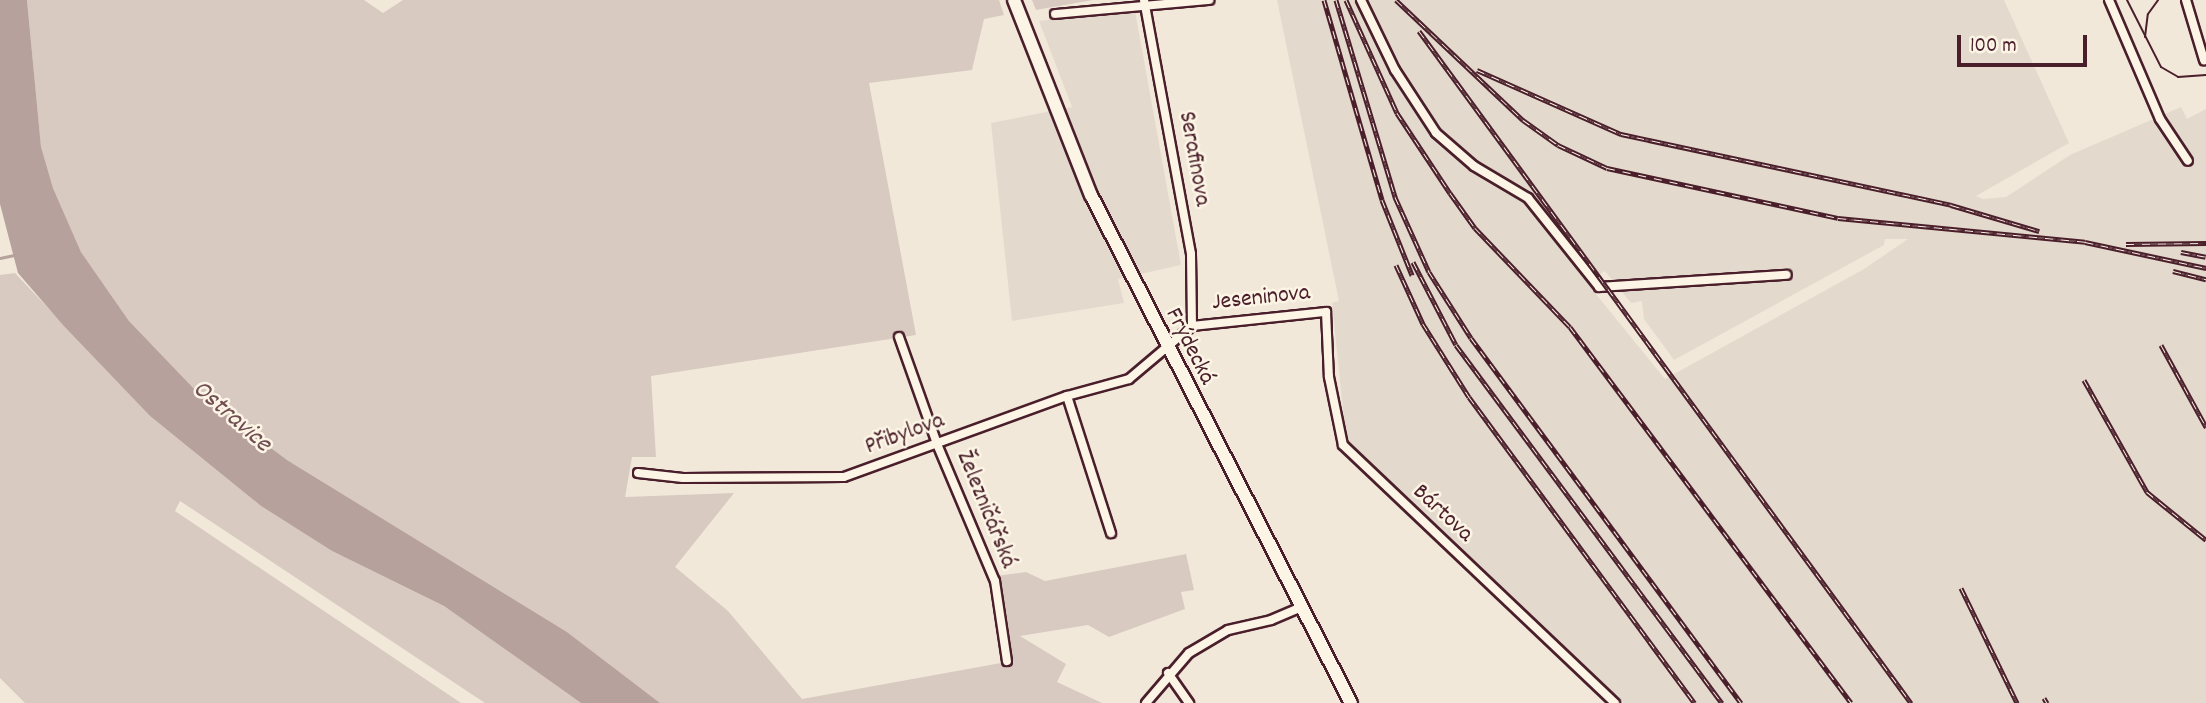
<!DOCTYPE html>
<meta charset="utf-8">
<style>
body{margin:0}
#map{position:relative;width:2206px;height:703px;overflow:hidden;background:#f1e8da;font-family:Dekko,sans-serif}
div>[style]{position:absolute}
.built>*{inset:0;background:#e4d9cd}
.green>*{inset:0;background:#d8cac0}
.water>*{inset:0;background:#b6a19c}
.stream>*{height:2.5px;margin:-1.25px;padding:0 1.25px;transform-origin:1.25px;border-radius:1.25px;background:#b6a19c}
.roads{filter:drop-shadow(2px 0 #4a1f2b) drop-shadow(-2px 0 #4a1f2b) drop-shadow(0 2px #4a1f2b) drop-shadow(0 -2px #4a1f2b)}
.minor>*{height:8px;margin:-4px;padding:0 4px;transform-origin:4px;border-radius:4px;background:#fcf5e5}
.secondary>*{height:12px;margin:-6px;padding:0 6px;transform-origin:6px;border-radius:6px;background:#fcf5e5}
.tram>*{height:2px;margin:-1px;padding:0 1px;transform-origin:1px;border-radius:1px;background:#4a1f2b}
.rail>*{height:5px;margin-top:-2.5px;transform-origin:0;background:repeating-linear-gradient(90deg,#fcf5e5 0 8px,#4a1f2b 0 16px);box-sizing:border-box;border-block:2px solid #4a1f2b}
span{translate:-50% -50%;white-space:nowrap;text-align:center;line-height:1.15;-webkit-text-stroke:5px #fcf5e5;paint-order:stroke}
.street-label{font-size:24px;color:#4a1f2b}
.water-label{font-size:26px;color:#704c53;font-style:italic}
.scale{position:absolute;left:1957px;top:35px;width:130px;height:32px;box-sizing:border-box;border:4px solid #4a1f2b;border-top:0;padding-left:9px;font-size:21px;line-height:24px;white-space:nowrap;color:#4a1f2b;-webkit-text-stroke:5px #fcf5e5;paint-order:stroke}
</style>
<div id="map">
<div class="built">
<i style="clip-path:polygon(evenodd,1277px 0,2004px 0,2069px 143px,1976px 196px,1983px 199px,2006px 197px,2070px 155px,2181px 107px,2187px 119px,2206px 109px,2206px 703px,1624px 703px,1352px 451px,1346px 439px,1332px 303px,1339px 301px,1277px 0,1885px 239px,1908px 239px,1864px 269px,1665px 379px,1578px 272px,1589px 262px,1600px 274px,1605px 271px,1631px 303px,1642px 301px,1644px 319px,1674px 360px,1884px 245px,1885px 239px)"></i>
<i style="clip-path:polygon(1135px 11px,1181px 265px,1118px 279px,1124px 303px,1012px 321px,991px 123px,1072px 107px,1039px 21px)"></i>
</div>
<div class="green">
<i style="clip-path:polygon(27px 0,364px 0,383px 13px,403px 0,999px 0,1004px 15px,984px 19px,972px 70px,869px 83px,916px 335px,651px 376px,656px 457px,632px 457px,625px 497px,734px 493px,675px 567px,728px 611px,802px 699px,1012px 661px,997px 576px,1026px 572px,1045px 581px,1186px 554px,1194px 590px,1181px 592px,1185px 609px,1109px 637px,1088px 625px,1020px 636px,1066px 664px,1057px 682px,1102px 703px,660px 703px,567px 632px,287px 460px,200px 395px,129px 321px,81px 252px,53px 188px,41px 148px)"></i>
<i style="clip-path:polygon(1032px 0,1093px 0,1036px 10px)"></i>
<i style="clip-path:polygon(15px 273px,150px 416px,261px 506px,332px 551px,444px 606px,581px 703px,485px 703px,180px 501px,175px 511px,461px 703px,25px 703px,0 678px,0 275px)"></i>
</div>
<div class="water">
<i style="clip-path:polygon(0 0,27px 0,41px 147px,53px 188px,81px 252px,129px 321px,200px 395px,287px 460px,567px 632px,660px 703px,581px 703px,444px 606px,332px 551px,261px 506px,150px 416px,63px 325px,18px 273px,0 204px)"></i>
</div>
<div class="stream">
<i style="left:0;top:258px;width:14px;rotate:-12deg"></i>
</div>
<div class="roads">
<div class="minor">
<i style="left:1144px;top:0;width:258px;rotate:79.5deg"></i>
<i style="left:1191px;top:254px;width:72px;rotate:89.2deg"></i>
<i style="left:1361px;top:0;width:78px;rotate:64.1deg"></i>
<i style="left:1395px;top:70px;width:75px;rotate:56.9deg"></i>
<i style="left:1436px;top:133px;width:50px;rotate:41deg"></i>
<i style="left:1474px;top:166px;width:63px;rotate:30.7deg"></i>
<i style="left:1528px;top:198px;width:114px;rotate:51.4deg"></i>
<i style="left:1599px;top:287px;width:188px;rotate:-3.7deg"></i>
<i style="left:2109px;top:0;width:129px;rotate:66.8deg"></i>
<i style="left:2160px;top:119px;width:50px;rotate:56.3deg"></i>
<i style="left:2186px;top:0;width:63px;rotate:73.3deg"></i>
<i style="left:1055px;top:14px;width:155px;rotate:-5.2deg"></i>
<i style="left:899px;top:337px;width:114px;rotate:70.4deg"></i>
<i style="left:937px;top:444px;width:149px;rotate:67.1deg"></i>
<i style="left:995px;top:581px;width:81px;rotate:81.5deg"></i>
<i style="left:1067px;top:396px;width:144px;rotate:72.2deg"></i>
<i style="left:638px;top:473px;width:45px;rotate:6.3deg"></i>
<i style="left:683px;top:478px;width:161px;rotate:-0.4deg"></i>
<i style="left:844px;top:477px;width:237px;rotate:-20deg"></i>
<i style="left:1067px;top:396px;width:64px;rotate:-15.3deg"></i>
<i style="left:1129px;top:379px;width:82px;rotate:-40.1deg"></i>
<i style="left:1192px;top:326px;width:135px;rotate:-6deg"></i>
<i style="left:1326px;top:312px;width:65px;rotate:87.4deg"></i>
<i style="left:1329px;top:377px;width:69px;rotate:78.4deg"></i>
<i style="left:1343px;top:445px;width:375px;rotate:43.5deg"></i>
<i style="left:1168px;top:673px;width:37px;rotate:55deg"></i>
<i style="left:1146px;top:703px;width:66px;rotate:-49.3deg"></i>
<i style="left:1189px;top:653px;width:45px;rotate:-30.5deg"></i>
<i style="left:1228px;top:630px;width:44px;rotate:-13.1deg"></i>
<i style="left:1271px;top:620px;width:30px;rotate:-23deg"></i>
</div>
<div class="secondary">
<i style="left:1014px;top:0;width:210px;rotate:68.5deg"></i>
<i style="left:1091px;top:195px;width:571px;rotate:62.9deg"></i>
</div>
</div>
<div class="tram">
<i style="left:2127px;top:0;width:75px;rotate:63.1deg"></i>
<i style="left:2161px;top:67px;width:20px;rotate:30deg"></i>
<i style="left:2178px;top:77px;width:28px;rotate:-4deg"></i>
<i style="left:2145px;top:37px;width:23px;rotate:-83deg"></i>
<i style="left:2148px;top:14px;width:17px;rotate:-54deg"></i>
</div>
<div class="rail">
<i style="left:1324px;top:0;width:208px;rotate:73.8deg"></i>
<i style="left:1382px;top:200px;width:81px;rotate:68.2deg"></i>
<i style="left:1336px;top:0;width:206px;rotate:73.3deg"></i>
<i style="left:1395px;top:197px;width:82px;rotate:65.6deg"></i>
<i style="left:1429px;top:272px;width:78px;rotate:57.5deg"></i>
<i style="left:1471px;top:338px;width:454px;rotate:53.5deg"></i>
<i style="left:1346px;top:0;width:124px;rotate:65.7deg"></i>
<i style="left:1397px;top:113px;width:96px;rotate:56.5deg"></i>
<i style="left:1450px;top:193px;width:43px;rotate:54.5deg"></i>
<i style="left:1475px;top:228px;width:137px;rotate:46.2deg"></i>
<i style="left:1570px;top:327px;width:469px;rotate:53.2deg"></i>
<i style="left:1396px;top:0;width:175px;rotate:43.4deg"></i>
<i style="left:1523px;top:120px;width:43px;rotate:35.5deg"></i>
<i style="left:1558px;top:145px;width:54px;rotate:25.1deg"></i>
<i style="left:1607px;top:168px;width:236px;rotate:12.2deg"></i>
<i style="left:1838px;top:218px;width:248px;rotate:5.5deg"></i>
<i style="left:2085px;top:242px;width:124px;rotate:12.1deg"></i>
<i style="left:1419px;top:31px;width:833px;rotate:53.79deg"></i>
<i style="left:1477px;top:70px;width:158px;rotate:24deg"></i>
<i style="left:1621px;top:134px;width:338px;rotate:12.1deg"></i>
<i style="left:1951px;top:205px;width:92px;rotate:16.5deg"></i>
<i style="left:2126px;top:244px;width:80px;rotate:-0.7deg"></i>
<i style="left:2181px;top:252px;width:25px;rotate:11deg"></i>
<i style="left:1413px;top:262px;width:93px;rotate:62.6deg"></i>
<i style="left:1456px;top:345px;width:446px;rotate:53.4deg"></i>
<i style="left:1396px;top:265px;width:65px;rotate:65.4deg"></i>
<i style="left:1423px;top:324px;width:86px;rotate:57.8deg"></i>
<i style="left:1469px;top:397px;width:380px;rotate:53.6deg"></i>
<i style="left:2173px;top:271px;width:34px;rotate:14deg"></i>
<i style="left:2161px;top:345px;width:94px;rotate:61.2deg"></i>
<i style="left:2084px;top:380px;width:129px;rotate:60.6deg"></i>
<i style="left:2147px;top:492px;width:76px;rotate:39.1deg"></i>
<i style="left:1961px;top:588px;width:128px;rotate:64deg"></i>
<i style="left:2044px;top:698px;width:6px;rotate:59deg"></i>
</div>
<div class="street-label">
<span style="left:1193px;top:159px;rotate:80deg">Serafinova</span>
<span style="left:1261px;top:299px;rotate:-6deg">Jeseninova</span>
<span style="left:1189px;top:347px;rotate:63deg">Frýdecká</span>
<span style="left:905px;top:435px;rotate:-20deg">Přibylova</span>
<span style="left:985px;top:510px;rotate:68deg">Železničářská</span>
<span style="left:1442px;top:514px;rotate:43deg">Bártova</span>
</div>
<div class="water-label">
<span style="left:231px;top:417px;rotate:41deg">Ostravice</span>
</div>
<div class="scale">100 m</div>
</div>
